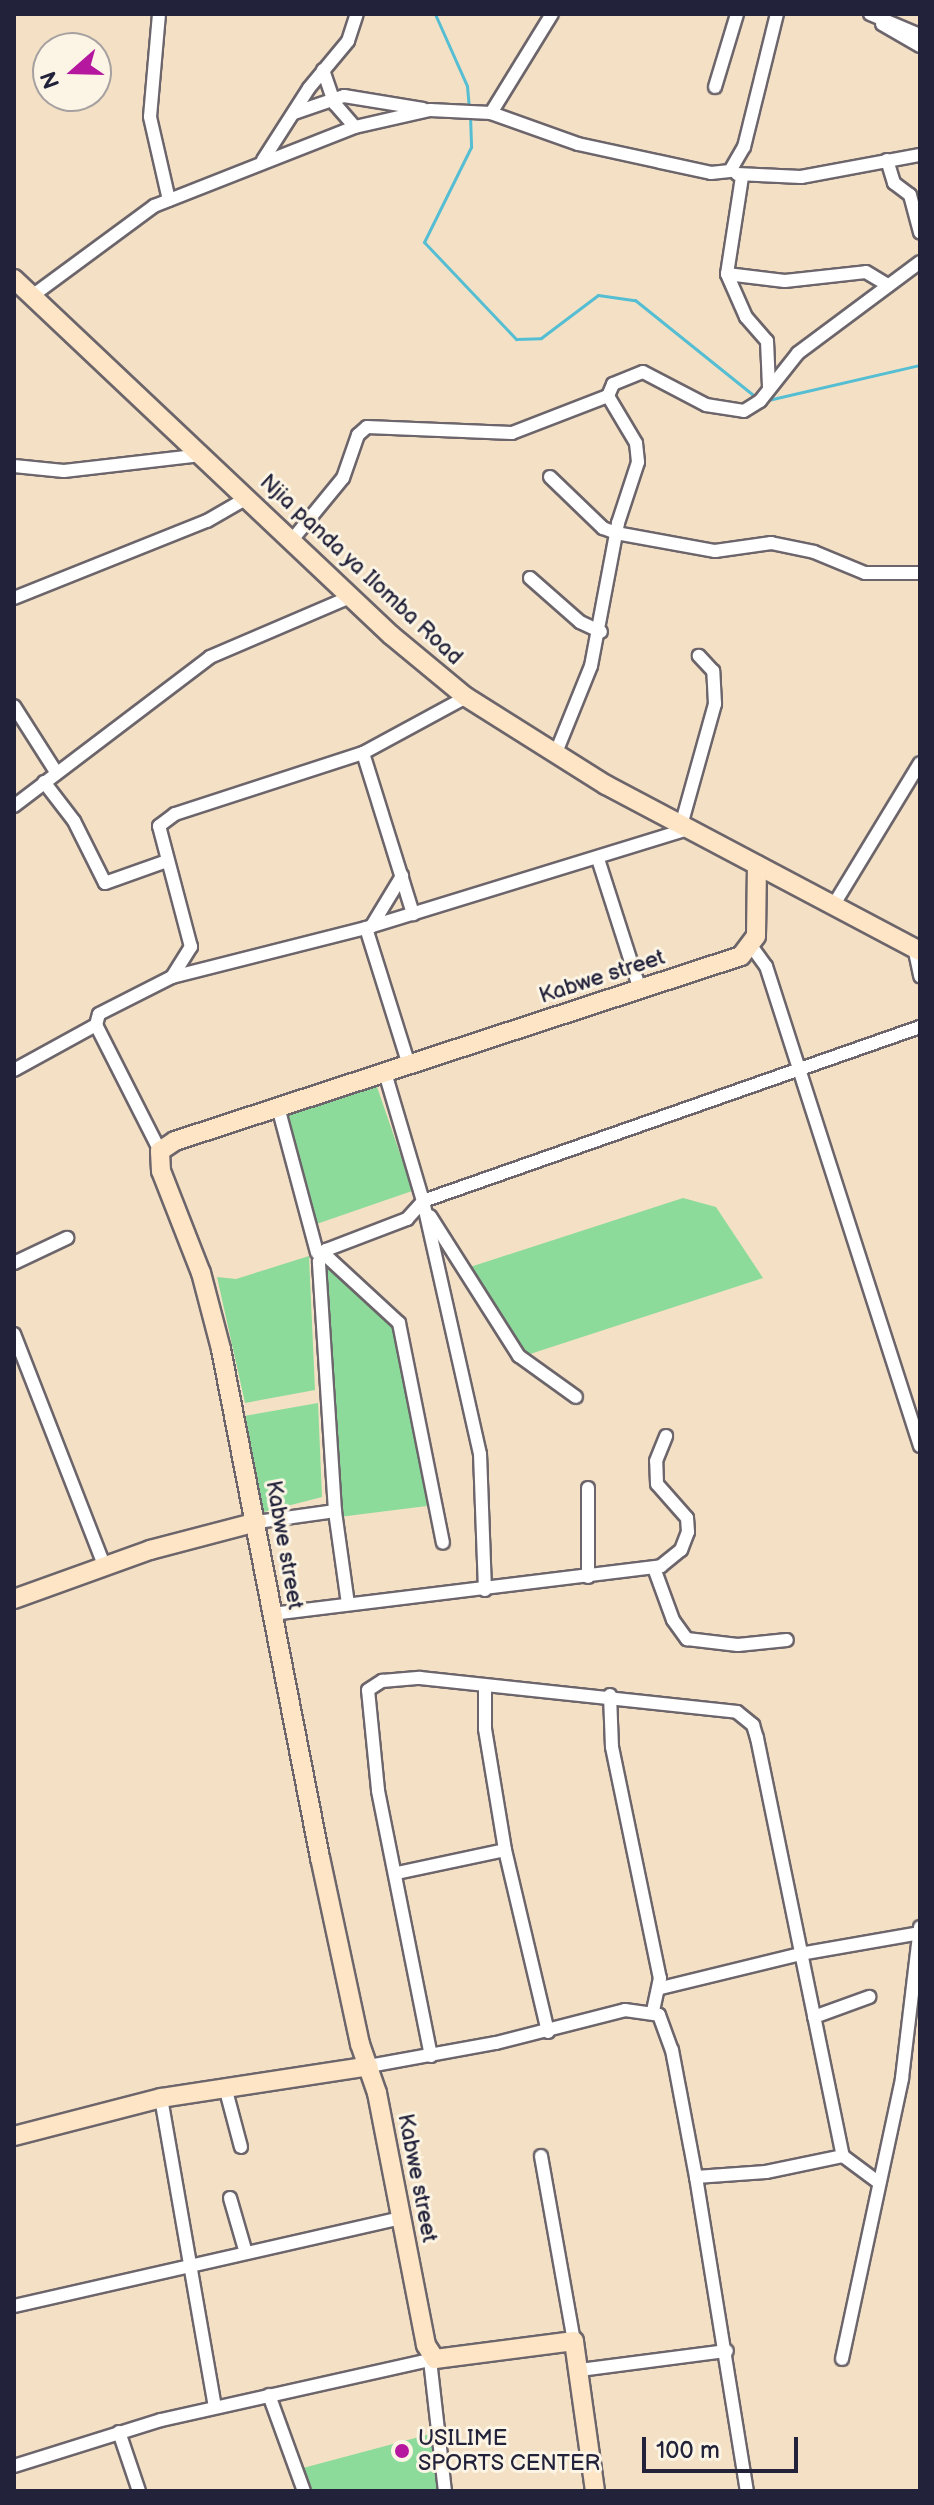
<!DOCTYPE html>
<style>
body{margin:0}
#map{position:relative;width:934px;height:2505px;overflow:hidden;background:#f4e1c5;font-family:"Balsamiq Sans",sans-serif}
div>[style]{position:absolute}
.green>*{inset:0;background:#8cdb9a;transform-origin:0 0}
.stream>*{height:3px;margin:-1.5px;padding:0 1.5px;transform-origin:1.5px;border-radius:1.5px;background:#55bed3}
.roads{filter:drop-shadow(2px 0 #6c656b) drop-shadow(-2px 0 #6c656b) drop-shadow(0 2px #6c656b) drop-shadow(0 -2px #6c656b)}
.street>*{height:12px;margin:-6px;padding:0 6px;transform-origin:6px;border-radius:6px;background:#fff}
.secondary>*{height:18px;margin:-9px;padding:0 9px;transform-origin:9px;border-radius:9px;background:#fde5c5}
.dots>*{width:22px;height:22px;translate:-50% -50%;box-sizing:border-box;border:4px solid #fcf5e5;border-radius:50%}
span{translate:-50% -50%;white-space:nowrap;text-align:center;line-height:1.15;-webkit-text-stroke:6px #fcf5e5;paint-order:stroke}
.street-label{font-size:22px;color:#22223b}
.poi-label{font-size:22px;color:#22223b}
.left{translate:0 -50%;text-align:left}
.frame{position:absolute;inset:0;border:16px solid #22223b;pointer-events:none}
.north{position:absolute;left:32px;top:32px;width:80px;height:80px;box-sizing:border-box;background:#fcf5e5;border:2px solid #a5a1a1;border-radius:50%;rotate:250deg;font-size:22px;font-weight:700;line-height:32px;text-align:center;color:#22223b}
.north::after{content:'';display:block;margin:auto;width:28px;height:36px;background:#b5179e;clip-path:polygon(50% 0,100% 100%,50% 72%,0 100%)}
.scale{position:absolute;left:642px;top:2437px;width:156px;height:36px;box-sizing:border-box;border:4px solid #22223b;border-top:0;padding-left:10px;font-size:24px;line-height:28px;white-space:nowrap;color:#22223b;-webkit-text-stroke:6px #fcf5e5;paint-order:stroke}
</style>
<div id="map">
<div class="green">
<i style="left:376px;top:1084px;width:113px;height:108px;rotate:71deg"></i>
<i style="clip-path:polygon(683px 1198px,716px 1207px,763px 1278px,524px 1356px,464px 1269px)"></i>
<i style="clip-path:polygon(309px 1256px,315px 1390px,245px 1403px,217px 1277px,236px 1279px)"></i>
<i style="clip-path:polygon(324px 1259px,393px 1311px,427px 1506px,339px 1517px)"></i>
<i style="clip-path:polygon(318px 1403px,322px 1497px,260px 1513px,244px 1416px)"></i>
<i style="clip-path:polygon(434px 2433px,441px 2491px,311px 2491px,303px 2468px)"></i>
</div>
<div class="stream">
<i style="left:435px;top:14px;width:79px;rotate:66deg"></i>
<i style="left:467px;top:86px;width:21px;rotate:85deg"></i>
<i style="left:470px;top:115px;width:32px;rotate:88deg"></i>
<i style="left:471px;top:147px;width:106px;rotate:116.3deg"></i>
<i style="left:424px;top:242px;width:134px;rotate:46.5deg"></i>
<i style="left:516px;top:339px;width:25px;rotate:-2deg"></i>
<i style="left:541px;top:338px;width:71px;rotate:-37deg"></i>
<i style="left:598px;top:295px;width:37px;rotate:8deg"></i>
<i style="left:635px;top:300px;width:158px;rotate:38.8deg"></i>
<i style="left:768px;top:400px;width:156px;rotate:-13deg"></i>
</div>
<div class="roads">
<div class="street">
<i style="left:159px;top:14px;width:103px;rotate:95deg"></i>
<i style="left:150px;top:117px;width:85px;rotate:77.1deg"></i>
<i style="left:870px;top:14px;width:54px;rotate:22.8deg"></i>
<i style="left:882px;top:24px;width:44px;rotate:30.1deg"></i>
<i style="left:323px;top:70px;width:36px;rotate:71deg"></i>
<i style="left:335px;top:104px;width:30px;rotate:49deg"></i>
<i style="left:715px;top:87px;width:76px;rotate:-73.2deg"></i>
<i style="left:294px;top:113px;width:53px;rotate:-18.8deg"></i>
<i style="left:344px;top:96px;width:80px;rotate:9.3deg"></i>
<i style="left:491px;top:113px;width:116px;rotate:-58.4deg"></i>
<i style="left:263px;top:160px;width:85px;rotate:-57.4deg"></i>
<i style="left:309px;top:88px;width:61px;rotate:-50.3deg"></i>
<i style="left:348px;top:41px;width:28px;rotate:-72deg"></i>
<i style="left:887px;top:160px;width:24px;rotate:73deg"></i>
<i style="left:894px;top:183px;width:20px;rotate:37deg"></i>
<i style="left:910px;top:195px;width:39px;rotate:75deg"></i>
<i style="left:737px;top:174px;width:64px;rotate:2.7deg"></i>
<i style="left:801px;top:177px;width:121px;rotate:-10.5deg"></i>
<i style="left:742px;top:177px;width:98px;rotate:98.8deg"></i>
<i style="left:727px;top:274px;width:47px;rotate:66.2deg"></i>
<i style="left:746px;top:317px;width:32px;rotate:49deg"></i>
<i style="left:767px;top:341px;width:46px;rotate:87.5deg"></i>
<i style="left:727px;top:274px;width:58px;rotate:6.9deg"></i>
<i style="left:785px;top:281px;width:81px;rotate:-6.3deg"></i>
<i style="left:866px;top:272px;width:26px;rotate:31deg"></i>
<i style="left:32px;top:296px;width:152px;rotate:-36.4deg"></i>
<i style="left:154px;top:206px;width:216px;rotate:-21.5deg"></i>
<i style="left:355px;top:127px;width:77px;rotate:-12.8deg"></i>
<i style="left:430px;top:110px;width:61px;rotate:2.8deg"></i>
<i style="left:491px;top:113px;width:92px;rotate:19.6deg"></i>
<i style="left:578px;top:144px;width:136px;rotate:12.3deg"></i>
<i style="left:711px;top:173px;width:19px;rotate:-6deg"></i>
<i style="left:730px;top:171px;width:28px;rotate:-60deg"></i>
<i style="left:744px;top:147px;width:137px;rotate:-76.1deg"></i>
<i style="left:14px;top:466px;width:50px;rotate:5.7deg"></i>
<i style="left:64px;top:471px;width:140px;rotate:-6.6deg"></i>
<i style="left:550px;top:477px;width:74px;rotate:43.9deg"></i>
<i style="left:603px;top:528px;width:14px;rotate:21deg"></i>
<i style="left:616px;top:533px;width:101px;rotate:10.3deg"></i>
<i style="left:715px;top:551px;width:57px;rotate:-8.1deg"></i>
<i style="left:771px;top:543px;width:44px;rotate:11.8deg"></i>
<i style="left:814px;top:552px;width:55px;rotate:22.4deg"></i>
<i style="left:865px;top:573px;width:55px"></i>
<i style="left:292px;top:540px;width:80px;rotate:-50.6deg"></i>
<i style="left:343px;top:478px;width:46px;rotate:-70.8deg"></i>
<i style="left:358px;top:435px;width:12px;rotate:-42deg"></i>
<i style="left:367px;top:427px;width:145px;rotate:2.4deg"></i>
<i style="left:512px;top:433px;width:103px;rotate:-21.1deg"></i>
<i style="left:530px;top:578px;width:67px;rotate:41.3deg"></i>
<i style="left:580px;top:622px;width:23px;rotate:25deg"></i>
<i style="left:14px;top:598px;width:208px;rotate:-21.8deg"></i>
<i style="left:207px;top:521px;width:46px;rotate:-29.9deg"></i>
<i style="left:14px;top:706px;width:78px;rotate:57.5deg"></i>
<i style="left:363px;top:753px;width:169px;rotate:72.7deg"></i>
<i style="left:555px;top:755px;width:96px;rotate:-68deg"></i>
<i style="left:591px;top:666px;width:146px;rotate:-79.3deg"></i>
<i style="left:618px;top:523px;width:64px;rotate:-71.8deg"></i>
<i style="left:638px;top:462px;width:19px;rotate:-96deg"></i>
<i style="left:636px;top:443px;width:55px;rotate:-120.8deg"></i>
<i style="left:608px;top:396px;width:13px;rotate:-67deg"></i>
<i style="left:613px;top:384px;width:32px;rotate:-22deg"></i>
<i style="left:643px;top:372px;width:71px;rotate:27.6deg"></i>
<i style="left:706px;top:405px;width:38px;rotate:9deg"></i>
<i style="left:744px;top:411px;width:19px;rotate:-32deg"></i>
<i style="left:760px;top:401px;width:61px;rotate:-51.6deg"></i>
<i style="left:798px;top:353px;width:152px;rotate:-36.7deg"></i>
<i style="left:44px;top:782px;width:49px;rotate:52.4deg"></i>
<i style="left:74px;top:821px;width:69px;rotate:63.4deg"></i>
<i style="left:105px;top:883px;width:66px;rotate:-19.5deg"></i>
<i style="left:14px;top:806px;width:246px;rotate:-37.2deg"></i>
<i style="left:210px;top:657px;width:155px;rotate:-23.2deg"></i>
<i style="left:682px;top:822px;width:123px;rotate:-74.4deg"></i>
<i style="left:715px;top:704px;width:33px;rotate:-93deg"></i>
<i style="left:713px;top:671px;width:21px;rotate:-133deg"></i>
<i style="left:598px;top:859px;width:138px;rotate:72.2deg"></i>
<i style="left:833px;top:906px;width:167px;rotate:-58.7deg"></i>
<i style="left:371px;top:927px;width:60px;rotate:-58.7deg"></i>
<i style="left:366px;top:928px;width:144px;rotate:72.6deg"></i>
<i style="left:752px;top:947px;width:24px;rotate:54deg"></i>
<i style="left:766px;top:966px;width:504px;rotate:72.21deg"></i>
<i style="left:914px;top:947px;width:30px;rotate:78deg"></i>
<i style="left:172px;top:977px;width:200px;rotate:-14.2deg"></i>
<i style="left:366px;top:928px;width:341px;rotate:-17.1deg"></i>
<i style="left:14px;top:1070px;width:94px;rotate:-28.8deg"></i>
<i style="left:278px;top:1107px;width:151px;rotate:75deg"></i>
<i style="left:160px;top:1151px;width:141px;rotate:-116.9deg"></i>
<i style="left:96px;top:1025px;width:11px;rotate:-75deg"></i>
<i style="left:99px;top:1014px;width:82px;rotate:-26.9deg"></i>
<i style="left:172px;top:977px;width:36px;rotate:-58deg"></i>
<i style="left:191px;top:947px;width:125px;rotate:-104.8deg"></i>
<i style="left:159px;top:826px;width:20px;rotate:-37deg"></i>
<i style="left:175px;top:814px;width:198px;rotate:-18deg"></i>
<i style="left:363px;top:753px;width:117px;rotate:-28.5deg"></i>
<i style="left:430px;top:1216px;width:166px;rotate:57.6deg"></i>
<i style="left:519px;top:1356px;width:70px;rotate:35.7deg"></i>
<i style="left:322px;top:1252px;width:105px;rotate:42.7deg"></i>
<i style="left:399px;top:1323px;width:224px;rotate:78.7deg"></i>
<i style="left:14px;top:1263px;width:59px;rotate:-25.3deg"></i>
<i style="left:14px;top:1334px;width:248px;rotate:68.7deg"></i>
<i style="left:588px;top:1488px;width:89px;rotate:90deg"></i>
<i style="left:257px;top:1522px;width:79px;rotate:-8deg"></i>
<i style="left:654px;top:1568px;width:55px;rotate:69.9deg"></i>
<i style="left:673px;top:1620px;width:24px;rotate:54deg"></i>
<i style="left:687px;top:1639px;width:51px;rotate:6.7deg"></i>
<i style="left:738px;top:1645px;width:49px;rotate:-5.8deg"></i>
<i style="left:485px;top:1590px;width:136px;rotate:-92.1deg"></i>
<i style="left:480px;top:1454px;width:259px;rotate:-102.7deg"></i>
<i style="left:423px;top:1201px;width:527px;rotate:-19.3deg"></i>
<i style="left:348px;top:1604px;width:94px;rotate:-98deg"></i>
<i style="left:335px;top:1511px;width:250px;rotate:-93.7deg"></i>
<i style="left:319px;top:1262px;width:14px;rotate:-60deg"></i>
<i style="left:326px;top:1250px;width:87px;rotate:-20.9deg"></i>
<i style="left:407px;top:1219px;width:24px;rotate:-48deg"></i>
<i style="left:423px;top:1201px;width:134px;rotate:-106.5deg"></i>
<i style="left:272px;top:1614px;width:392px;rotate:-7deg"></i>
<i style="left:661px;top:1566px;width:26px;rotate:-39deg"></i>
<i style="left:681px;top:1550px;width:19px;rotate:-69deg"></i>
<i style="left:688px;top:1532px;width:14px;rotate:-94deg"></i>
<i style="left:687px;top:1518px;width:45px;rotate:-131.4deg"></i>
<i style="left:657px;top:1484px;width:23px;rotate:-92deg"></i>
<i style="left:656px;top:1461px;width:27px;rotate:-68deg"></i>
<i style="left:485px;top:1686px;width:43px;rotate:90deg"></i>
<i style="left:485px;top:1729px;width:123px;rotate:80.6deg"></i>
<i style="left:505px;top:1850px;width:187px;rotate:76.7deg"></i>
<i style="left:610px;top:1695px;width:52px;rotate:87.8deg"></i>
<i style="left:612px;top:1747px;width:236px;rotate:78.3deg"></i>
<i style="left:660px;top:1978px;width:34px;rotate:102deg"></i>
<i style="left:397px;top:1873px;width:110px;rotate:-12deg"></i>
<i style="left:661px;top:1988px;width:143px;rotate:-13.7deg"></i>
<i style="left:800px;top:1954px;width:122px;rotate:-9.9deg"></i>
<i style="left:814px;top:2017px;width:59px;rotate:-20deg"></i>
<i style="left:431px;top:2056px;width:271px;rotate:-101.3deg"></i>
<i style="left:378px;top:1790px;width:100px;rotate:-95.7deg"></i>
<i style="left:368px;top:1690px;width:17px;rotate:-33deg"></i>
<i style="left:382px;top:1681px;width:38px;rotate:-5deg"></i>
<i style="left:420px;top:1678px;width:319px;rotate:6.1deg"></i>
<i style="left:737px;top:1712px;width:21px;rotate:39deg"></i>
<i style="left:753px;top:1725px;width:14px;rotate:73deg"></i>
<i style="left:757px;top:1738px;width:427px;rotate:78.4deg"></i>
<i style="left:369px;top:2066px;width:129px;rotate:-10.3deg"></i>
<i style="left:496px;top:2043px;width:133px;rotate:-14.3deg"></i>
<i style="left:625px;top:2010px;width:34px;rotate:8deg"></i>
<i style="left:659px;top:2015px;width:37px;rotate:70deg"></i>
<i style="left:672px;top:2050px;width:129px;rotate:79.3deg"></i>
<i style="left:696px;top:2177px;width:318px;rotate:80.8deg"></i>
<i style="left:225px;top:2087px;width:62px;rotate:75.1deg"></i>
<i style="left:161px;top:2098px;width:313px;rotate:80.1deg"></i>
<i style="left:541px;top:2156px;width:188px;rotate:79.9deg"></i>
<i style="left:696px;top:2177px;width:70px;rotate:-4.1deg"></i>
<i style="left:766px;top:2172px;width:79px;rotate:-11.7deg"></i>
<i style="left:843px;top:2156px;width:44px;rotate:36.6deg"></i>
<i style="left:230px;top:2198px;width:57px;rotate:73.8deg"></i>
<i style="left:14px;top:2306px;width:396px;rotate:-12.8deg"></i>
<i style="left:842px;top:2359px;width:287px;rotate:-77.9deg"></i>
<i style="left:902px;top:2078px;width:152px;rotate:-83.2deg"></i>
<i style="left:430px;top:2360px;width:132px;rotate:83.5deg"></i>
<i style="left:580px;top:2370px;width:148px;rotate:-7.4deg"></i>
<i style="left:269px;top:2395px;width:102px;rotate:70deg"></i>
<i style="left:119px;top:2432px;width:62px;rotate:71.3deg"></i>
<i style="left:14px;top:2466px;width:154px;rotate:-17.4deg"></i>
<i style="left:161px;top:2420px;width:281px;rotate:-12.6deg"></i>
</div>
<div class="secondary">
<i style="left:14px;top:279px;width:519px;rotate:43.36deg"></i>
<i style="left:391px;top:635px;width:97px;rotate:39.6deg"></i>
<i style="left:466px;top:697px;width:165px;rotate:32.2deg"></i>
<i style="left:606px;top:785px;width:355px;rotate:27.9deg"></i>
<i style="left:14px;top:1599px;width:145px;rotate:-19.8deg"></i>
<i style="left:150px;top:1550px;width:111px;rotate:-14.7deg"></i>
<i style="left:14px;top:2136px;width:152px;rotate:-14.5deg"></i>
<i style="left:161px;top:2098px;width:210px;rotate:-8.7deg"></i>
<i style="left:595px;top:2491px;width:151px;rotate:-98deg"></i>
<i style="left:574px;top:2341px;width:140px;rotate:172.6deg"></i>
<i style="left:435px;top:2359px;width:17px;rotate:-123deg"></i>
<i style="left:426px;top:2345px;width:257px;rotate:-101deg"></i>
<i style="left:377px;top:2093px;width:52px;rotate:-109.1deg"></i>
<i style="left:360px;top:2044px;width:190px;rotate:-102.1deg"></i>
<i style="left:320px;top:1858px;width:519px;rotate:-101.01deg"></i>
<i style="left:221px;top:1349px;width:79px;rotate:-104.7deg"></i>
<i style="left:201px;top:1273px;width:110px;rotate:-111.4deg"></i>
<i style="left:161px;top:1171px;width:20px;rotate:-93deg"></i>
<i style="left:160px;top:1151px;width:18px;rotate:-34deg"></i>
<i style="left:175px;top:1141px;width:595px;rotate:-18.1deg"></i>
<i style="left:741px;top:956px;width:25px;rotate:-53deg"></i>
<i style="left:756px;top:936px;width:71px;rotate:-89.2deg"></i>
</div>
</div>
<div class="dots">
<i style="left:402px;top:2451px;background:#b5179e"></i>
</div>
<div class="street-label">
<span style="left:361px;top:570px;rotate:43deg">Njia panda ya Ilomba Road</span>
<span style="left:602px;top:977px;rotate:-18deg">Kabwe street</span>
<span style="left:284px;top:1545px;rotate:80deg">Kabwe street</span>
<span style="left:417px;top:2178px;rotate:79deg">Kabwe street</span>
</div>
<div class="poi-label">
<span class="left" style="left:418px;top:2451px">USILIME<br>SPORTS CENTER</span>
</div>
<div class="frame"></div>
<div class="north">N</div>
<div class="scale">100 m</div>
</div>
